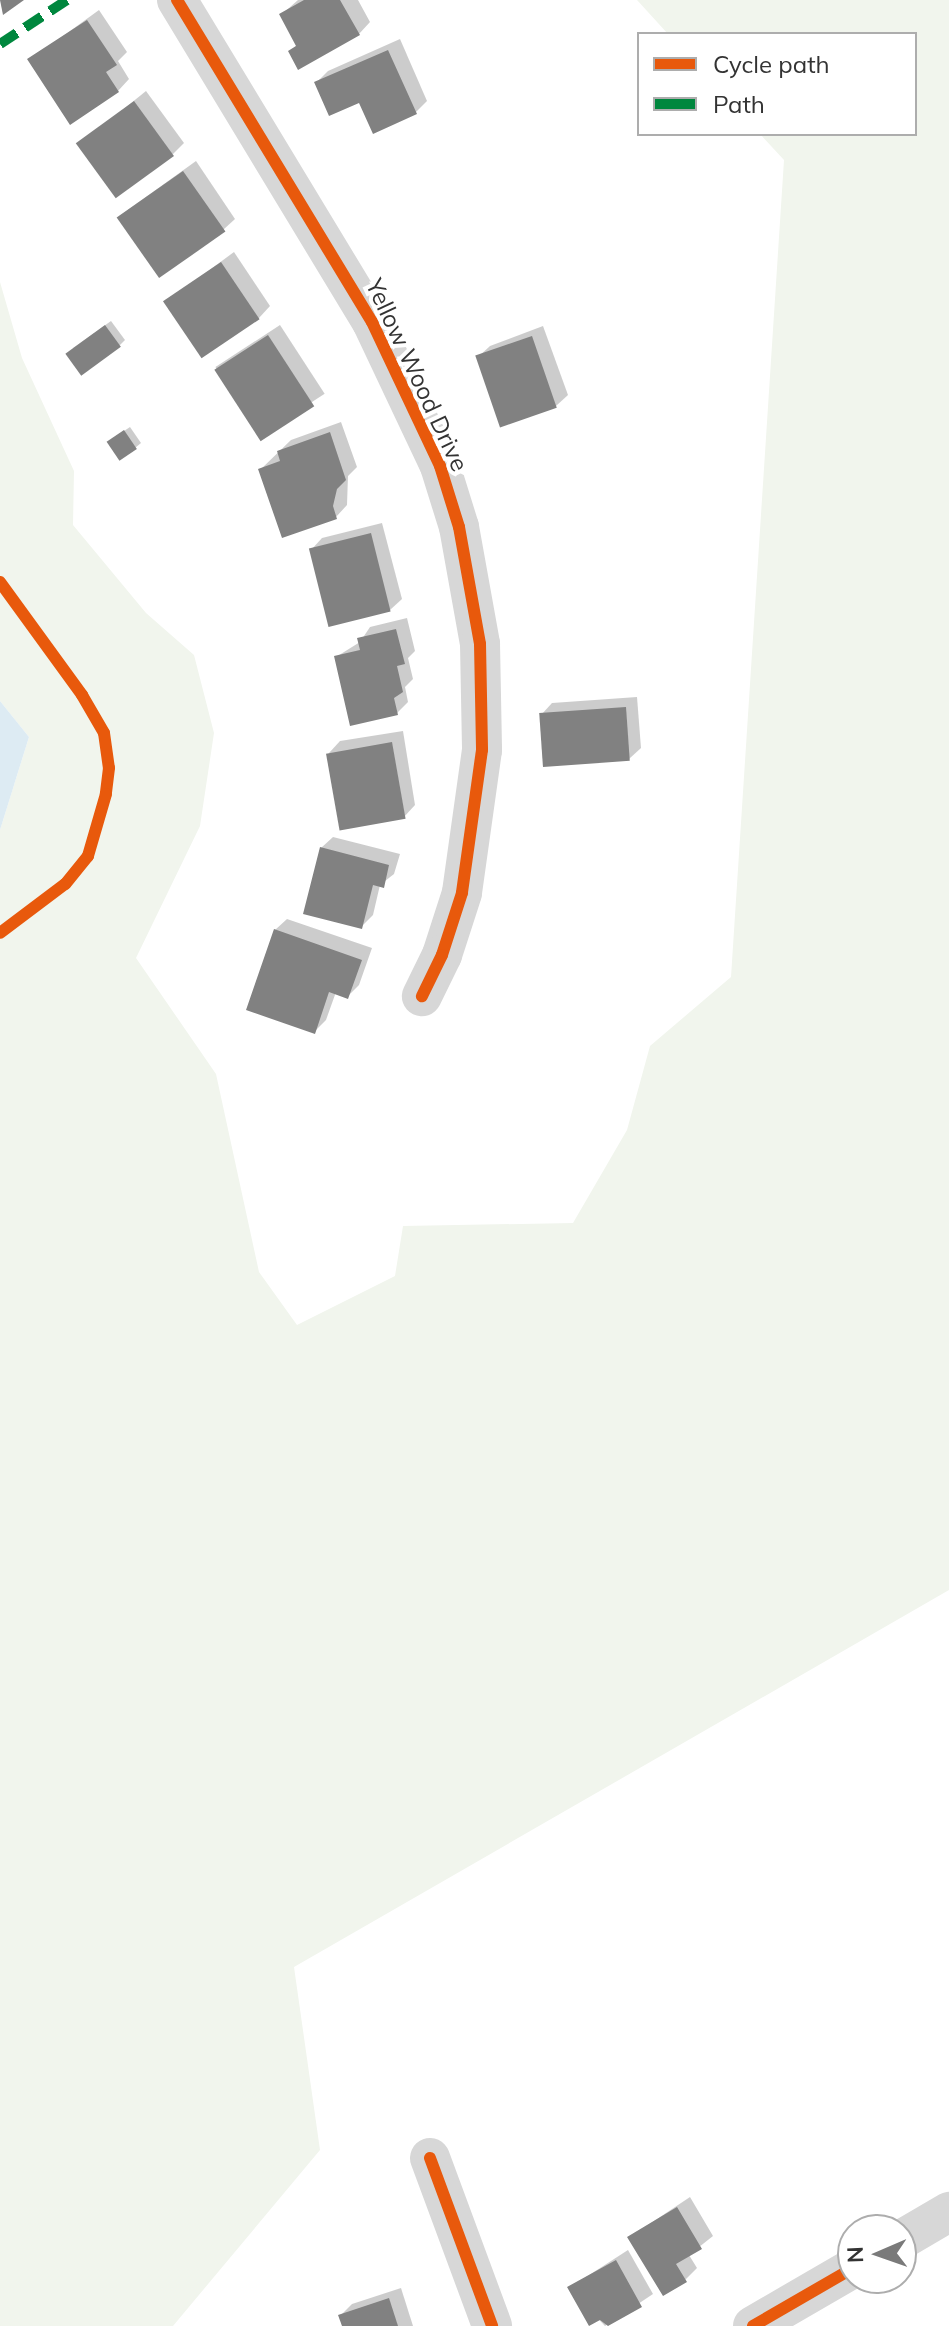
<!DOCTYPE html>
<style>
body{margin:0}
#map{position:relative;width:949px;height:2326px;overflow:hidden;background:#fff;font-family:Mulish,sans-serif}
div>[style]{position:absolute}
.green>*{inset:0;background:#f1f5ed}
.water>*{inset:0;background:#ddebf3}
.shadow>*{inset:0;background:#0003;transform-origin:0 0}
.building>*{inset:0;background:#818181;transform-origin:0 0}
.minor>*{height:40px;margin:-20px;padding:0 20px;transform-origin:20px;border-radius:20px;background:#d7d7d7}
.quiet>*{height:10px;margin-top:-5px;transform-origin:0;background:repeating-linear-gradient(90deg,#00873e 0 20px,transparent 0 30px)}
.cycleway>*{height:12px;margin:-6px;padding:0 6px;transform-origin:6px;border-radius:6px;background:#e8590c}
span{translate:-50% -50%;white-space:nowrap;text-align:center;line-height:1.15;-webkit-text-stroke:8px #fff;paint-order:stroke}
.street-label{font-size:24px;color:#333}
.legend{position:absolute;left:637px;top:32px;width:280px;height:104px;box-sizing:border-box;background:#fff;border:2px solid #adadad;margin:0;padding:10px 14px;list-style:none;font-size:24px;color:#333}
.legend li{display:flex;align-items:center;gap:16px;height:40px}
.legend b{width:40px;border:2px solid #adadad}
.north{position:absolute;left:837px;top:2214px;width:80px;height:80px;box-sizing:border-box;background:#fff;border:2px solid #adadad;border-radius:50%;rotate:268deg;font-size:22px;font-weight:700;line-height:32px;text-align:center;color:#333}
.north::after{content:'';display:block;margin:auto;width:28px;height:36px;background:#7a7a7a;clip-path:polygon(50% 0,100% 100%,50% 72%,0 100%)}
</style>
<div id="map">
<div class="green">
<i style="clip-path:polygon(637px 0,949px 0,949px 1590px,294px 1967px,320px 2150px,173px 2326px,0 2326px,0 830px,29px 737px,0 701px,0 282px,22px 358px,74px 471px,73px 525px,146px 613px,194px 655px,214px 733px,200px 826px,136px 958px,216px 1074px,259px 1272px,297px 1325px,395px 1276px,403px 1226px,573px 1223px,627px 1130px,650px 1046px,731px 977px,784px 160px,760px 134px,915px 134px,915px 34px,668px 34px)"></i>
</div>
<div class="water">
<i style="clip-path:polygon(0 701px,29px 737px,0 830px)"></i>
</div>
<div class="shadow">
<i style="clip-path:polygon(298px 0,358px 0,370px 22px,359px 34px,291px 51px,298px 44px,281px 15px)"></i>
<i style="clip-path:polygon(99px 10px,127px 52px,118px 61px,129px 79px,118px 91px,30px 60px)"></i>
<i style="clip-path:polygon(400px 39px,427px 101px,416px 112px,360px 100px,316px 83px,328px 71px)"></i>
<i style="clip-path:polygon(146px 91px,184px 143px,173px 154px,79px 145px)"></i>
<i style="clip-path:polygon(196px 161px,235px 219px,223px 230px,118px 217px)"></i>
<i style="clip-path:polygon(234px 252px,270px 306px,259px 318px,166px 302px)"></i>
<i style="clip-path:polygon(111px 321px,125px 340px,120px 345px,73px 348px)"></i>
<i style="left:280px;top:325px;width:82px;height:77px;rotate:57deg"></i>
<i style="clip-path:polygon(543px 326px,568px 395px,556px 406px,503px 425px,478px 357px,490px 346px)"></i>
<i style="clip-path:polygon(341px 422px,357px 467px,348px 476px,347px 505px,336px 517px,260px 470px,291px 440px)"></i>
<i style="clip-path:polygon(130px 427px,141px 443px,135px 448px,115px 437px)"></i>
<i style="clip-path:polygon(382px 523px,402px 599px,390px 610px,311px 550px,322px 538px)"></i>
<i style="clip-path:polygon(407px 618px,415px 651px,408px 658px,413px 679px,405px 687px,408px 702px,397px 713px,336px 657px,360px 642px,370px 627px)"></i>
<i style="clip-path:polygon(637px 697px,641px 748px,629px 759px,541px 715px,552px 703px)"></i>
<i style="clip-path:polygon(403px 731px,415px 805px,404px 817px,329px 753px,340px 741px)"></i>
<i style="clip-path:polygon(333px 837px,400px 854px,394px 874px,380px 885px,373px 915px,361px 927px,321px 848px)"></i>
<i style="clip-path:polygon(287px 919px,372px 948px,359px 985px,348px 996px,336px 992px,326px 1020px,314px 1032px,275px 930px)"></i>
<i style="clip-path:polygon(690px 2197px,713px 2236px,689px 2255px,697px 2268px,685px 2280px,630px 2237px)"></i>
<i style="clip-path:polygon(628px 2250px,653px 2294px,605px 2326px,569px 2288px)"></i>
<i style="clip-path:polygon(401px 2288px,413px 2326px,344px 2326px,341px 2315px,352px 2304px)"></i>
</div>
<div class="building">
<i style="clip-path:polygon(0 0,24px 0,3px 15px)"></i>
<i style="clip-path:polygon(304px 0,340px 0,360px 35px,298px 70px,288px 51px,296px 46px,279px 14px)"></i>
<i style="clip-path:polygon(87px 20px,117px 65px,106px 72px,119px 92px,70px 125px,27px 59px)"></i>
<i style="clip-path:polygon(388px 50px,417px 114px,373px 134px,359px 103px,329px 116px,314px 82px)"></i>
<i style="left:134px;top:101px;width:68px;height:72px;rotate:54deg"></i>
<i style="left:183px;top:171px;width:74px;height:81px;rotate:55deg"></i>
<i style="left:221px;top:262px;width:69px;height:70px;rotate:56deg"></i>
<i style="left:105px;top:325px;width:27px;height:49px;rotate:54deg"></i>
<i style="left:268px;top:335px;width:85px;height:64px;rotate:57deg"></i>
<i style="left:532px;top:336px;width:76px;height:60px;rotate:71deg"></i>
<i style="left:124px;top:430px;width:23px;height:21px;rotate:56deg"></i>
<i style="clip-path:polygon(330px 432px,346px 480px,337px 489px,333px 506px,337px 519px,282px 538px,258px 469px,280px 461px,277px 451px)"></i>
<i style="left:371px;top:533px;width:81px;height:64px;rotate:76deg"></i>
<i style="clip-path:polygon(396px 629px,405px 664px,397px 666px,403px 692px,394px 698px,398px 715px,350px 726px,334px 656px,360px 650px,357px 638px)"></i>
<i style="left:626px;top:707px;width:54px;height:87px;rotate:86deg"></i>
<i style="left:392px;top:742px;width:78px;height:67px;rotate:80deg"></i>
<i style="clip-path:polygon(320px 847px,389px 865px,384px 888px,373px 885px,362px 929px,303px 914px)"></i>
<i style="clip-path:polygon(274px 929px,362px 960px,348px 999px,329px 992px,315px 1034px,246px 1010px)"></i>
<i style="clip-path:polygon(677px 2207px,702px 2249px,676px 2264px,687px 2282px,663px 2296px,627px 2237px)"></i>
<i style="clip-path:polygon(616px 2260px,642px 2307px,608px 2326px,600px 2320px,589px 2326px,567px 2287px)"></i>
<i style="clip-path:polygon(389px 2298px,398px 2326px,342px 2326px,338px 2315px)"></i>
</div>
<div class="minor">
<i style="left:177px;top:0;width:376px;rotate:58.8deg"></i>
<i style="left:372px;top:322px;width:159px;rotate:64.7deg"></i>
<i style="left:440px;top:466px;width:64px;rotate:72.7deg"></i>
<i style="left:459px;top:527px;width:119px;rotate:79.8deg"></i>
<i style="left:480px;top:644px;width:106px;rotate:88.9deg"></i>
<i style="left:482px;top:750px;width:144px;rotate:98deg"></i>
<i style="left:462px;top:893px;width:65px;rotate:107.9deg"></i>
<i style="left:442px;top:955px;width:46px;rotate:116deg"></i>
<i style="left:430px;top:2158px;width:179px;rotate:69.7deg"></i>
<i style="left:901px;top:2240px;width:56px;rotate:-30.3deg"></i>
<i style="left:753px;top:2326px;width:116px;rotate:-30.1deg"></i>
</div>
<div class="quiet">
<i style="left:0;top:44px;width:80px;rotate:-33.3deg"></i>
</div>
<div class="cycleway">
<i style="left:177px;top:0;width:376px;rotate:58.8deg"></i>
<i style="left:372px;top:322px;width:159px;rotate:64.7deg"></i>
<i style="left:440px;top:466px;width:64px;rotate:72.7deg"></i>
<i style="left:459px;top:527px;width:119px;rotate:79.8deg"></i>
<i style="left:480px;top:644px;width:106px;rotate:88.9deg"></i>
<i style="left:482px;top:750px;width:144px;rotate:98deg"></i>
<i style="left:462px;top:893px;width:65px;rotate:107.9deg"></i>
<i style="left:442px;top:955px;width:46px;rotate:116deg"></i>
<i style="left:0;top:582px;width:140px;rotate:54deg"></i>
<i style="left:82px;top:695px;width:44px;rotate:59.9deg"></i>
<i style="left:104px;top:733px;width:35px;rotate:82deg"></i>
<i style="left:109px;top:768px;width:26px;rotate:97deg"></i>
<i style="left:106px;top:794px;width:65px;rotate:106.2deg"></i>
<i style="left:88px;top:856px;width:36px;rotate:129deg"></i>
<i style="left:65px;top:884px;width:81px;rotate:143deg"></i>
<i style="left:430px;top:2158px;width:179px;rotate:69.7deg"></i>
<i style="left:753px;top:2326px;width:116px;rotate:-30.1deg"></i>
</div>
<div class="street-label">
<span style="left:417px;top:375px;rotate:65deg">Yellow Wood Drive</span>
</div>
<ul class="legend">
<li><b style="height:10px;background:#e8590c"></b>Cycle path</li>
<li><b style="height:10px;background:#00873e"></b>Path</li>
</ul>
<div class="north">N</div>
</div>
